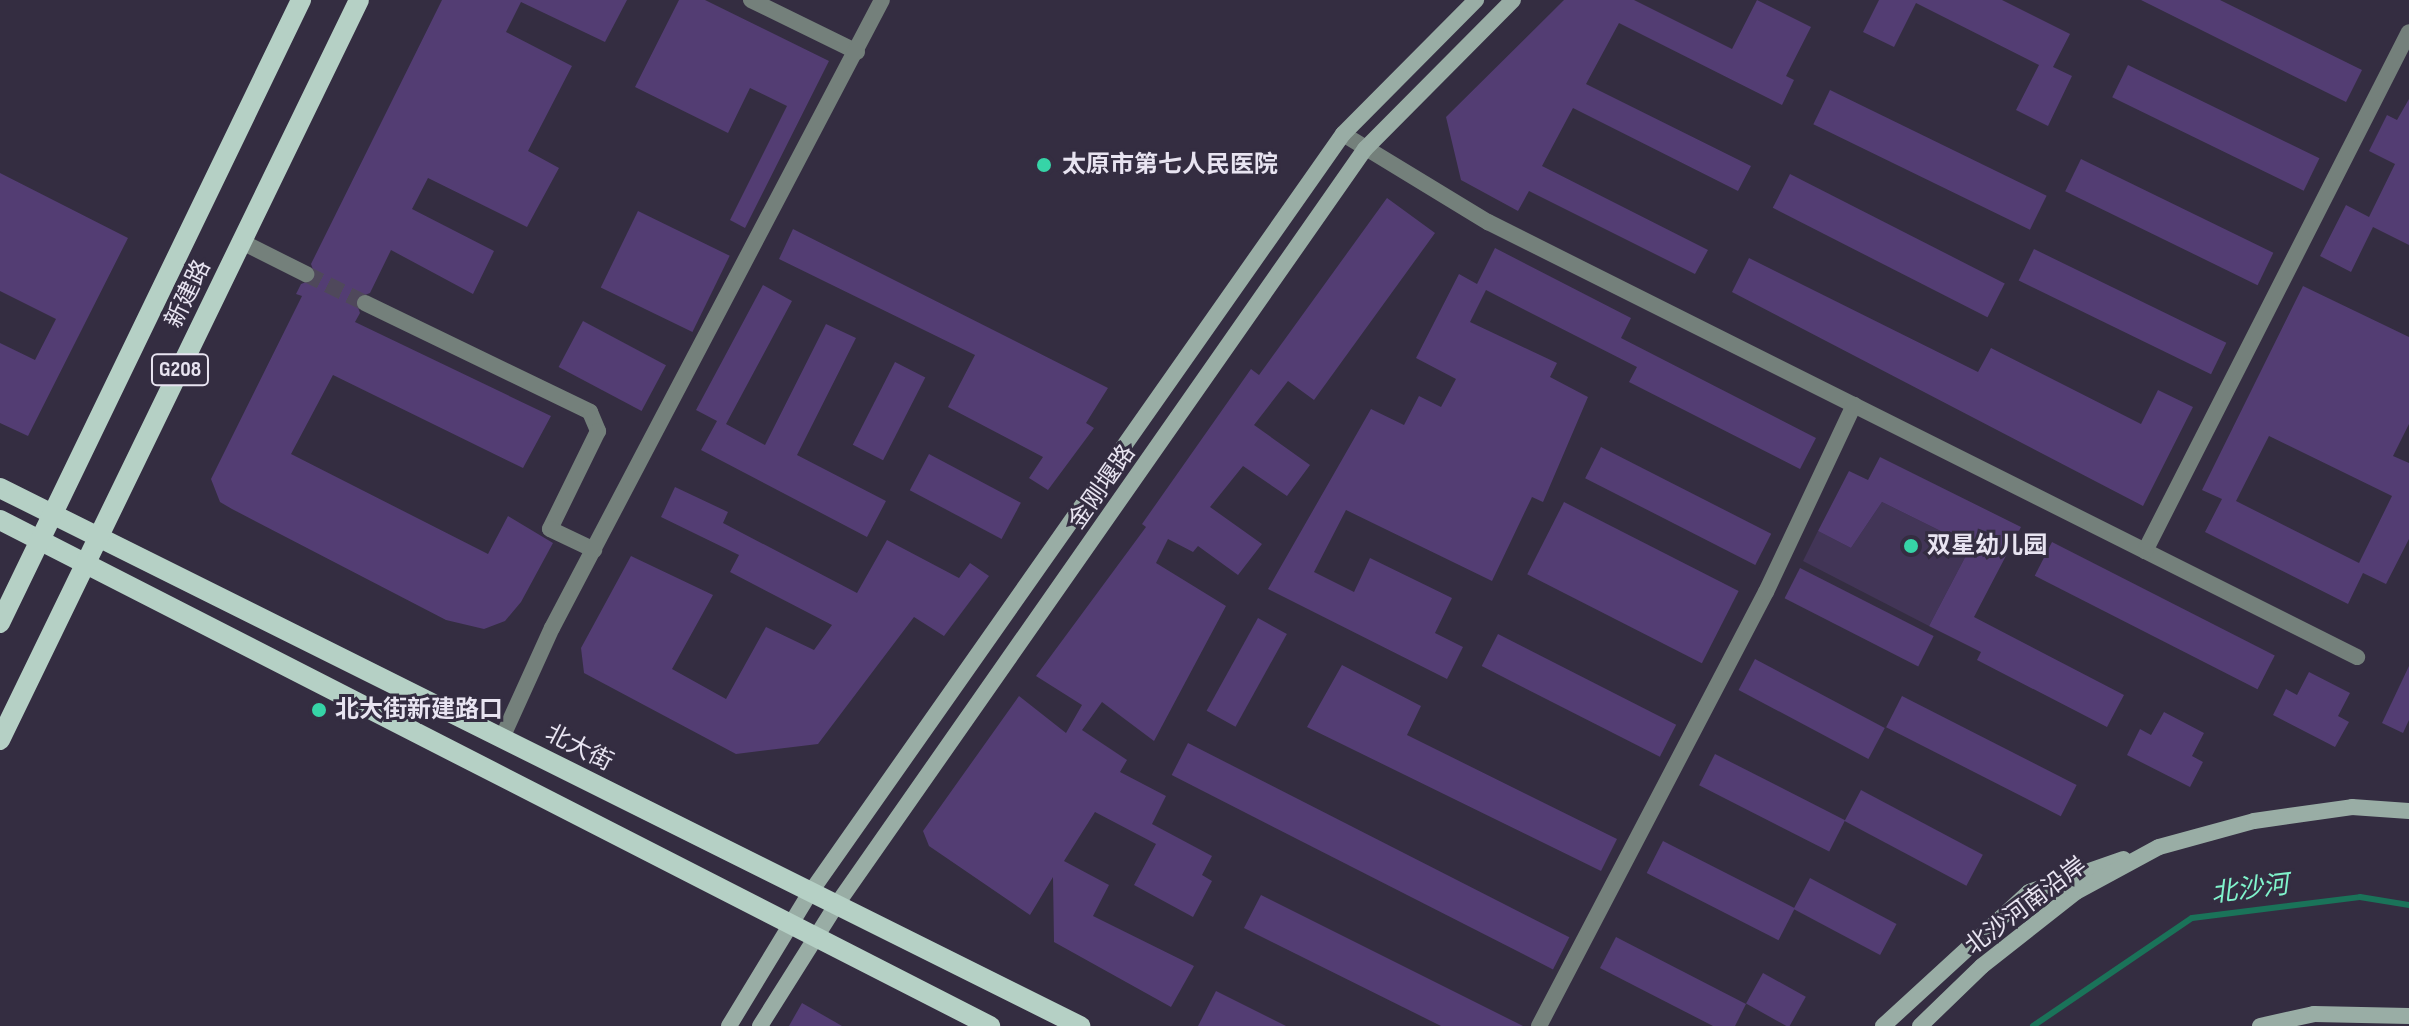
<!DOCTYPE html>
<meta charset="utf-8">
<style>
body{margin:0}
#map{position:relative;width:2409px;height:1026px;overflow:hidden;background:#342d41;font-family:"Sofia Sans Condensed","Noto Sans SC",sans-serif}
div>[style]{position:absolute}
.green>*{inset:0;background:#423557}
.stream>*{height:6px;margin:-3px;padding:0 3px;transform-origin:3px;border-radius:3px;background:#1a7359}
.building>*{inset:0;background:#533d73;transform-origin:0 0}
.street-tunnel>*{height:16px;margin-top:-8px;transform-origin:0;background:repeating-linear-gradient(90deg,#4f485b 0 16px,transparent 0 24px)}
.street>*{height:16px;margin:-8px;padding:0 8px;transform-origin:8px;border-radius:8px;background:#74807b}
.secondary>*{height:16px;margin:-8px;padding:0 8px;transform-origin:8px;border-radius:8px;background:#99ada5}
.primary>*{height:20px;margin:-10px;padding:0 10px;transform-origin:10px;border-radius:10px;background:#b5d0c5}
.dots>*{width:22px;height:22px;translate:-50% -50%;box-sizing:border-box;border:4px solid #342d41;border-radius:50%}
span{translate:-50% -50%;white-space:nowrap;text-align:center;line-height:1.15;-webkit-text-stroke:6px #342d41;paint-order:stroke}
.shield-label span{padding:2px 6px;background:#342d41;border:2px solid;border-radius:6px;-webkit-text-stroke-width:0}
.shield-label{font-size:22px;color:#e8e4f1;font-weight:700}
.poi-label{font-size:24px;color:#e8e4f1;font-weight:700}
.left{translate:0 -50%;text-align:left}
.street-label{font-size:24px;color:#e8e4f1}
.water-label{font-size:26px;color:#80f4cc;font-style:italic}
</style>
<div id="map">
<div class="green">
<i style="clip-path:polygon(1882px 502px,1971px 546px,1929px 626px,1803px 561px,1818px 531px,1851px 548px)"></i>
</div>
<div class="stream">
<i style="left:2033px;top:1026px;width:192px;rotate:-34.2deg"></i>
<i style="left:2192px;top:918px;width:169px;rotate:-7.1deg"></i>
<i style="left:2360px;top:897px;width:50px;rotate:9.3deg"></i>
</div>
<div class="building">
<i style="clip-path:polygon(442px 0,627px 0,605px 42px,521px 2px,506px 32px,572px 66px,528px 151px,559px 168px,527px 227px,428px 178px,412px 209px,494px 251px,473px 294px,391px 250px,370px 293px,355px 299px,360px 313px,355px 322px,551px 416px,523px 468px,333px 375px,291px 454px,488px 554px,508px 516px,553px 543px,521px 602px,505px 621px,484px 629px,446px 620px,232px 509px,220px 502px,211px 479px,302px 296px,296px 294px,301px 284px,316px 278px,311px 264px)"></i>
<i style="clip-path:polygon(679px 0,705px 0,829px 61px,745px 228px,730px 220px,787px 106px,750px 88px,728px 133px,635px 87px)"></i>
<i style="clip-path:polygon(1564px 0,1634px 0,1732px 49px,1757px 0,1811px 27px,1786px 76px,1794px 80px,1782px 105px,1619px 23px,1586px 84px,1751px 166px,1738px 191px,1573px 108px,1542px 166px,1708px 250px,1695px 274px,1529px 191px,1518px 211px,1461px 180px,1446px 117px)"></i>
<i style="clip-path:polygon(1879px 0,2002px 0,2070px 34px,2053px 67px,2072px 76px,2048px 126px,2016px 110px,2039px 65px,1916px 3px,1894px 47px,1863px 32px)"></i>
<i style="clip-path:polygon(2141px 0,2220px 0,2362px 70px,2346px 102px)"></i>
<i style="left:2128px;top:65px;width:213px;height:36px;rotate:26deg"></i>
<i style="left:1830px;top:90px;width:241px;height:38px;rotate:26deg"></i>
<i style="clip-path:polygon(2409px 99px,2409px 245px,2373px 227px,2351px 272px,2320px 256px,2346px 205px,2369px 217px,2395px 164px,2369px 151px,2387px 115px,2397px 120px)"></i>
<i style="left:2081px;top:159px;width:214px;height:36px;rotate:26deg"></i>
<i style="clip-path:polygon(0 173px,128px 238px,28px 436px,0 423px,0 343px,35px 360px,56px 319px,0 291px)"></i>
<i style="left:1790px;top:174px;width:241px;height:38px;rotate:27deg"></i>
<i style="clip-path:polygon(1387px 198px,1435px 233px,1314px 400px,1288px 381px,1254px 425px,1310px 465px,1287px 496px,1243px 466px,1210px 507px,1262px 544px,1238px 575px,1198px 546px,1193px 552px,1168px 539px,1156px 563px,1226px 606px,1154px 741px,1102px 702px,1082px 730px,1127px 760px,1120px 772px,1166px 796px,1152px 824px,1212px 856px,1202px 875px,1212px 881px,1193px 917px,1134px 885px,1156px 844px,1095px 812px,1064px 861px,1109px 885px,1093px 916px,1194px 966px,1171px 1007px,1054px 942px,1053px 877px,1030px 915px,929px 846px,923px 831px,1019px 696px,1066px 733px,1082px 705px,1036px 676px,1146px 527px,1142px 524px,1251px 369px,1259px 375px)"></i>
<i style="left:638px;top:211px;width:102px;height:85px;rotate:26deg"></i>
<i style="clip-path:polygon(793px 229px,1108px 388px,1086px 423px,1094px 428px,1048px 490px,1029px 478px,1043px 457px,948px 407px,975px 355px,779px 259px)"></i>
<i style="clip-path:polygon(1495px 248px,1631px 318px,1621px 338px,1816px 438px,1800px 469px,1629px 382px,1637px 367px,1486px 290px,1470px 322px,1557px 363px,1550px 377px,1588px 397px,1543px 502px,1532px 497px,1492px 581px,1346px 510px,1314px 572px,1354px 592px,1370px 558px,1452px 598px,1435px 633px,1463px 647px,1447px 679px,1268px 589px,1371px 409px,1404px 425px,1419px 396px,1441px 407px,1456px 379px,1416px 358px,1459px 274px,1477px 284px)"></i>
<i style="left:2034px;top:249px;width:214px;height:35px;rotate:26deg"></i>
<i style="clip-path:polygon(1749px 258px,1978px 372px,1991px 348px,2141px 424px,2158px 390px,2193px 407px,2143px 506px,1732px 292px)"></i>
<i style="clip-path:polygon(763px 285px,792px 301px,726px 424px,765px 445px,826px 324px,856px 338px,797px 455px,886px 501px,867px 537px,701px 450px,717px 421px,696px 410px)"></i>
<i style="clip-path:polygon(evenodd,2303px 286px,2409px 337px,2409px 424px,2393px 456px,2409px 463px,2409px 539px,2386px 584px,2363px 573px,2348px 604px,2205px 532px,2222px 499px,2202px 490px,2303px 286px,2269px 436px,2392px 496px,2359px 563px,2236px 501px,2269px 436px)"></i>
<i style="left:583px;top:321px;width:94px;height:52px;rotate:28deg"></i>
<i style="left:895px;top:362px;width:34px;height:93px;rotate:27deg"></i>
<i style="left:1601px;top:447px;width:191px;height:35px;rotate:27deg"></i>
<i style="left:929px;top:454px;width:104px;height:41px;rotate:28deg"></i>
<i style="clip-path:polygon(1880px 457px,2021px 527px,1974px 617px,2124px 695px,2107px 727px,1977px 660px,1981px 652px,1929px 626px,1971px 546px,1882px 502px,1851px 548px,1818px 531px,1849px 471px,1868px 480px)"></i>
<i style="clip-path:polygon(675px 487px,728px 512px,723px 523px,857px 593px,887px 540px,959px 578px,970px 563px,989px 576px,944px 636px,914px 617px,818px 744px,736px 754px,584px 673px,581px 648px,631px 556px,713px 595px,672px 669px,726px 699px,766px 627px,814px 650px,832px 625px,730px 572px,739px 555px,661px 517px)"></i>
<i style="left:1564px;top:502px;width:196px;height:81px;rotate:27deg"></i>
<i style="left:2052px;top:542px;width:250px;height:38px;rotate:27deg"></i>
<i style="left:1800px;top:568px;width:150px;height:34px;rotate:27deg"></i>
<i style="left:1258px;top:618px;width:33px;height:106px;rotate:29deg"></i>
<i style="left:1498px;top:634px;width:200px;height:36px;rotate:27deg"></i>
<i style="left:1755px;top:659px;width:147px;height:35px;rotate:28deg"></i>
<i style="clip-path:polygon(1342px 665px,1421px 706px,1407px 735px,1617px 839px,1601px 871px,1307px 727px)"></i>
<i style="clip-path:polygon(2409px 666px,2409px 720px,2403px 733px,2382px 723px)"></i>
<i style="clip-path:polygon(2309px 672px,2350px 693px,2338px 716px,2349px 722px,2335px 747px,2273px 715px,2286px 689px,2297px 695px)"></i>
<i style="left:1902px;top:696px;width:196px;height:35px;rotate:27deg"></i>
<i style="clip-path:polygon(2164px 712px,2204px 733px,2192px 756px,2203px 762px,2190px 787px,2127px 755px,2140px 729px,2151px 735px)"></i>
<i style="left:1188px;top:743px;width:428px;height:36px;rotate:27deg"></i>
<i style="left:1715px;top:754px;width:146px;height:35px;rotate:27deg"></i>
<i style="left:1861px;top:790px;width:138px;height:35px;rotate:28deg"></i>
<i style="left:1663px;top:841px;width:148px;height:36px;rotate:27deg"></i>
<i style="left:1810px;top:878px;width:98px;height:35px;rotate:28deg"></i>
<i style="clip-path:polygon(1261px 895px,1523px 1026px,1441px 1026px,1244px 928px)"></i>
<i style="clip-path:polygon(1616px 937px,1746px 1004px,1735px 1026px,1713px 1026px,1600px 968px)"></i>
<i style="left:1763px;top:973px;width:49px;height:35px;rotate:29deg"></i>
<i style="clip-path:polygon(1216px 991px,1286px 1026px,1198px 1026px)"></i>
<i style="clip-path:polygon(802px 1003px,842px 1026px,789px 1026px)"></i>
</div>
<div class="street-tunnel">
<i style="left:306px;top:274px;width:66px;rotate:26.2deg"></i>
</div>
<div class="street">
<i style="left:751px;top:0;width:118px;rotate:26.1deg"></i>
<i style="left:1343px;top:134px;width:170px;rotate:31.3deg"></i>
<i style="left:1488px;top:222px;width:972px;rotate:26.59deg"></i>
<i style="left:242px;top:242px;width:72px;rotate:26.6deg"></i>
<i style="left:365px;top:303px;width:250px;rotate:25.8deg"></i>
<i style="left:590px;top:412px;width:21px;rotate:67deg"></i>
<i style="left:598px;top:431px;width:109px;rotate:116.1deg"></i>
<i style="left:550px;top:529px;width:49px;rotate:25.5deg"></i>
<i style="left:2145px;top:551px;width:582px;rotate:-63.04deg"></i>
<i style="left:502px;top:738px;width:121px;rotate:-65.6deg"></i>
<i style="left:552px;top:628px;width:709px;rotate:-62.28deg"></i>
<i style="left:1539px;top:1026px;width:490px;rotate:-62.4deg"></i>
<i style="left:1766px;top:592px;width:207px;rotate:-64.8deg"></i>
</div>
<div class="secondary">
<i style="left:729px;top:1026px;width:156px;rotate:-58.7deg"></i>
<i style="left:810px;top:893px;width:927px;rotate:-54.92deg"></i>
<i style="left:1343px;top:134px;width:189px;rotate:-45.2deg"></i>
<i style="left:760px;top:1026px;width:141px;rotate:-57.8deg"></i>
<i style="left:835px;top:907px;width:925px;rotate:-55.04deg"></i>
<i style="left:1365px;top:149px;width:210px;rotate:-45.2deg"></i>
<i style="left:1883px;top:1026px;width:198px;rotate:-42.5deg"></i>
<i style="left:2029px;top:892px;width:100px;rotate:-19.3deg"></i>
<i style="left:1920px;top:1026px;width:86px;rotate:-44.1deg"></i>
<i style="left:1982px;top:966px;width:120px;rotate:-38.2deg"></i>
<i style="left:2076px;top:892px;width:94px;rotate:-28.5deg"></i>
<i style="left:2159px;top:847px;width:98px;rotate:-15.3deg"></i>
<i style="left:2254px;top:821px;width:99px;rotate:-8.1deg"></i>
<i style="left:2352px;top:807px;width:57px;rotate:4deg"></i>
<i style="left:2260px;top:1026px;width:55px;rotate:-12.5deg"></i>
<i style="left:2314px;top:1014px;width:95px;rotate:1.2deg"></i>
</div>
<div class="primary">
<i style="left:0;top:488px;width:1207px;rotate:26.48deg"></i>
<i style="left:0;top:520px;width:1112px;rotate:27.07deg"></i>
<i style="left:0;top:623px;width:692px;rotate:-64.21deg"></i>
<i style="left:0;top:740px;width:822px;rotate:-64.12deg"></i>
</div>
<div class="dots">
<i style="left:1044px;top:165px;background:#36d4a7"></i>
<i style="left:1911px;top:546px;background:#36d4a7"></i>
<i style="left:319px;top:710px;background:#36d4a7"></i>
</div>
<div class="shield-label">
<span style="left:180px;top:370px">G208</span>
</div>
<div class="poi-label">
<span class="left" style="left:1062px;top:165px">太原市第七人民医院</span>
<span class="left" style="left:1927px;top:546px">双星幼儿园</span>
<span class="left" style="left:335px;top:710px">北大街新建路口</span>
</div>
<div class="street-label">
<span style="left:188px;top:294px;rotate:-64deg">新建路</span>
<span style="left:1102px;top:487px;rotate:-55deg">金刚堰路</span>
<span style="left:579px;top:748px;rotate:27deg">北大街</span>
<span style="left:2026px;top:906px;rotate:-37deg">北沙河南沿岸</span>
</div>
<div class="water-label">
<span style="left:2250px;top:890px;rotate:-7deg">北沙河</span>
</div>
</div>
